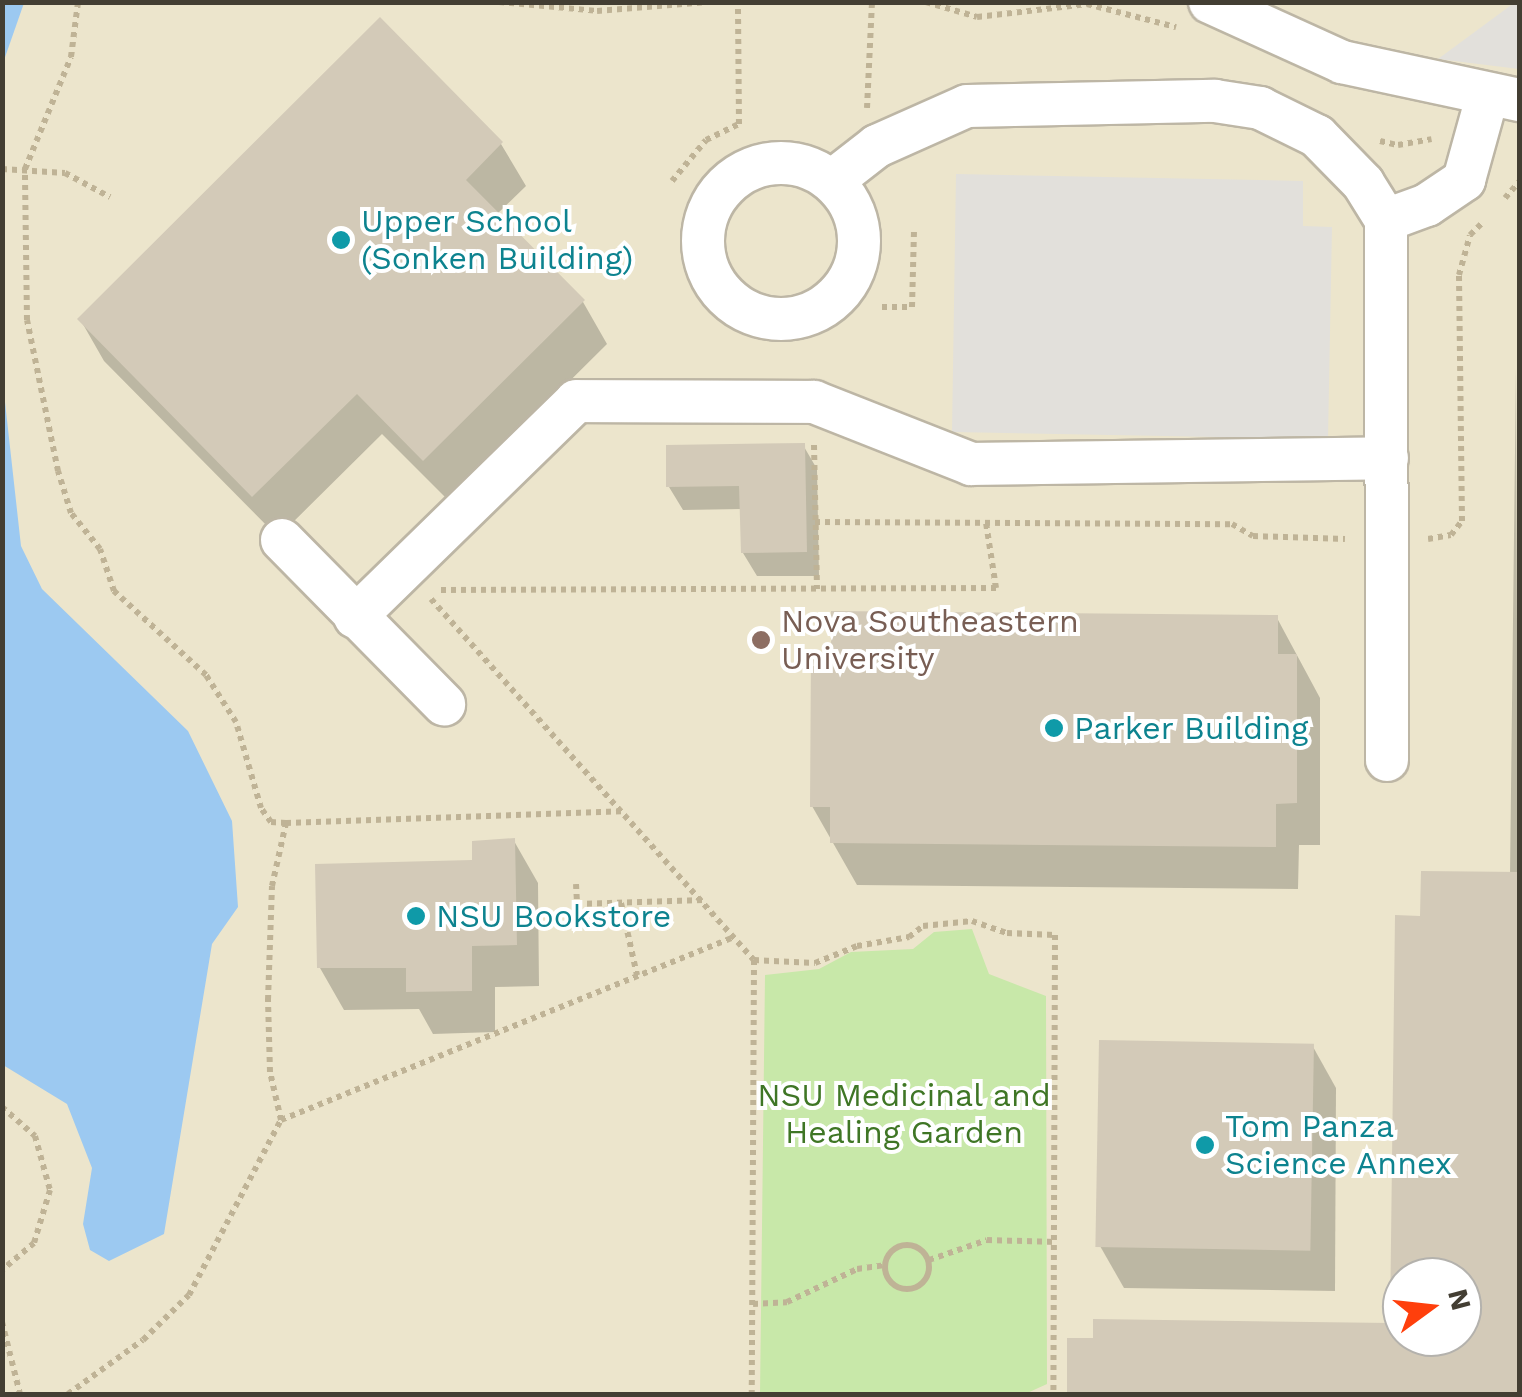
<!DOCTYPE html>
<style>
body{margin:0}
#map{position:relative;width:1522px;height:1397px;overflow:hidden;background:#f2eee2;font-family:"Work Sans",sans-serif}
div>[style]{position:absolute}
.education>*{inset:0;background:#ece5cc}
.green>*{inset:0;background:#c8e8a9}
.parking>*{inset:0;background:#e2e0db}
.water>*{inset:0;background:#9cc9f1}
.shadow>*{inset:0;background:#0003}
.building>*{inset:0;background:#d3cab8;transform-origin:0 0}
.path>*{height:6px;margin-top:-3px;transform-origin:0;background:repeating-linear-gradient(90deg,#bfb396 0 5px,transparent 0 10px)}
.path>.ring{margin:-3px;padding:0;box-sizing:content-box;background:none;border:6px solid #bfb396;border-radius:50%}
.roads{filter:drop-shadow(2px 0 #bdb6a5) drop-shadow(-2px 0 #bdb6a5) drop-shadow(0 2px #bdb6a5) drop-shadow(0 -2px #bdb6a5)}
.minor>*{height:42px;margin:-21px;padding:0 21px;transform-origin:21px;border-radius:21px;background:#fff}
.minor>.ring{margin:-21px;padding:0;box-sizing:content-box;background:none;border:42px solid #fff;border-radius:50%}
.dots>*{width:28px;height:28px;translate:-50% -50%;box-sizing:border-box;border:5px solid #fff;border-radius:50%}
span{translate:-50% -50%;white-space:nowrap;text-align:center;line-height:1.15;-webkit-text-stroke:8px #fff;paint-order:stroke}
.culture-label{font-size:32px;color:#0d838f}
.left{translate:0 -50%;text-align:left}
.education-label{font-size:32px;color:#785e54}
.park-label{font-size:32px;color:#3f7625}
.frame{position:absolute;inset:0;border:5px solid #433e33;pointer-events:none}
.north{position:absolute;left:1382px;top:1257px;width:100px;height:100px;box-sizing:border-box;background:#fff;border:2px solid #b4b2ad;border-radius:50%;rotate:75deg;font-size:28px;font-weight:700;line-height:40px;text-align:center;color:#433e33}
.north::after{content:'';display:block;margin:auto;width:35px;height:45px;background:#ff3f0c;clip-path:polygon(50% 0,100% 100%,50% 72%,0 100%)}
</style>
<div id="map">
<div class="education">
<i style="clip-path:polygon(evenodd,3px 3px,1519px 3px,1519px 1394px,3px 1394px,3px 3px,1402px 1277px,1462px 1277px,1462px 1337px,1402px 1337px,1402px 1277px)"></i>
</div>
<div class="green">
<i style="clip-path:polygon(972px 929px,989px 974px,1046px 996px,1047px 1384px,1025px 1394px,760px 1394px,765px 975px,819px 969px,851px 952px,913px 949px,934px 932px)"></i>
</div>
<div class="parking">
<i style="clip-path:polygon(1514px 3px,1519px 3px,1519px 69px,1438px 59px)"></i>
<i style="clip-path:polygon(956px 174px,1303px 181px,1303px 226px,1332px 227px,1328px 439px,952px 432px)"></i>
</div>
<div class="water">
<i style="clip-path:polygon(3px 2px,24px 3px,3px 63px,2px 3px)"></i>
<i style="clip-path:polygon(2px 375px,21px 546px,42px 589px,188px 731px,232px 821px,238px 907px,212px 944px,164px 1234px,109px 1261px,90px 1250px,83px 1224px,92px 1168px,67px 1104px,3px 1065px)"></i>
</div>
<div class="shadow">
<i style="clip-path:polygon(380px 21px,501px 144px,526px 186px,497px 214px,583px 302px,607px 344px,449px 501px,382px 434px,278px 537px,104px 361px,80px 319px)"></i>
<i style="clip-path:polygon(evenodd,1516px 366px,1520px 1394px,1069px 1394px,1070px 1341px,1392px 1326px,1422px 918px,1510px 875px,1516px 366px,1402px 1277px,1462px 1277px,1462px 1337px,1402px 1337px,1402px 1277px)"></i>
<i style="clip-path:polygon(803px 445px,817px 469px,819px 576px,757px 576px,743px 553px,742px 509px,683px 510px,669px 487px)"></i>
<i style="clip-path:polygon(1277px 618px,1320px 698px,1320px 845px,1299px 845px,1298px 889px,857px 885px,812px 806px)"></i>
<i style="clip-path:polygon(514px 841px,538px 883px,539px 986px,495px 987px,495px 1032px,433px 1034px,419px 1009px,344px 1010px,320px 968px)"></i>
<i style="clip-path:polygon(1312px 1045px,1336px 1088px,1335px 1291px,1124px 1288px,1100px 1246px)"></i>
</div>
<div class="building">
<i style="clip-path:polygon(380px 17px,503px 142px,466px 180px,585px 300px,423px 461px,357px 394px,252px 497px,77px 319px)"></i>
<i style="clip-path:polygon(805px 443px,807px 552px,741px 553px,739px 486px,666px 487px,666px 445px)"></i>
<i style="clip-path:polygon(831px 611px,1278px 615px,1278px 654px,1297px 654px,1297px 803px,1276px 804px,1276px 847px,830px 843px,830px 807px,810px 807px,811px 652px,831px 652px)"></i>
<i style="clip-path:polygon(515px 838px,517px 945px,472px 946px,472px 991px,406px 992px,406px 968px,317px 968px,315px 864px,472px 860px,472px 841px)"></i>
<i style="clip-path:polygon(evenodd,1421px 871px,1520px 872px,1520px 1394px,1067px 1394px,1067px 1338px,1093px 1338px,1093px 1319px,1390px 1323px,1395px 915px,1420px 916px,1421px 871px,1402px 1277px,1462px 1277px,1462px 1337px,1402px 1337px,1402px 1277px)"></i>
<i style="left:1099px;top:1040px;width:215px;height:207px;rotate:1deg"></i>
</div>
<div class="path">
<i style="left:499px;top:2px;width:98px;rotate:5.2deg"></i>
<i style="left:597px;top:11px;width:111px;rotate:-4.6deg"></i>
<i style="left:926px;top:2px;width:53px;rotate:16.4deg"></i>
<i style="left:977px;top:17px;width:111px;rotate:-6.7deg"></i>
<i style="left:1087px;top:4px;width:92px;rotate:14.5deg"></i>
<i style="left:867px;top:108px;width:106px;rotate:-87.3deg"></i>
<i style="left:1380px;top:141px;width:18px;rotate:13deg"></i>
<i style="left:1398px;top:145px;width:34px;rotate:-10deg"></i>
<i style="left:2px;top:169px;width:63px;rotate:3.6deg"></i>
<i style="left:65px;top:173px;width:51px;rotate:28.1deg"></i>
<i style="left:672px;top:181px;width:53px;rotate:-50.3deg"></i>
<i style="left:706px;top:140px;width:37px;rotate:-26deg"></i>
<i style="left:739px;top:124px;width:122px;rotate:-90.5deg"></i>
<i style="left:1505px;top:198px;width:23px;rotate:-49deg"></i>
<i style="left:882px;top:307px;width:30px"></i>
<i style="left:912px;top:307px;width:76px;rotate:-88.5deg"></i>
<i style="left:814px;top:445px;width:144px;rotate:88.8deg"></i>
<i style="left:815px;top:522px;width:417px;rotate:0.3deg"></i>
<i style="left:1232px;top:524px;width:24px;rotate:30deg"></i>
<i style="left:1253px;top:536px;width:92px;rotate:1.9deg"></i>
<i style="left:1428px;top:539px;width:23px;rotate:-10deg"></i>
<i style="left:1451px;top:535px;width:18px;rotate:-52deg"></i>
<i style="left:1462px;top:521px;width:246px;rotate:-90.7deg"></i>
<i style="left:1459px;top:275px;width:41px;rotate:-74.6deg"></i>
<i style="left:1470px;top:235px;width:18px;rotate:-45deg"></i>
<i style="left:441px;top:590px;width:555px;rotate:-0.21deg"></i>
<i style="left:996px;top:588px;width:66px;rotate:-98.7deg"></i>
<i style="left:431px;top:599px;width:484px;rotate:48.2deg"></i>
<i style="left:754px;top:960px;width:434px;rotate:90.3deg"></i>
<i style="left:286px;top:823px;width:336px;rotate:-2deg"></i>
<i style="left:576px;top:884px;width:20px;rotate:87deg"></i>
<i style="left:577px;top:904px;width:127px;rotate:-1.8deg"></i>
<i style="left:621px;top:903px;width:74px;rotate:77.5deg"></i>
<i style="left:754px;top:960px;width:61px;rotate:2.8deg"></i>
<i style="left:815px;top:963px;width:45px;rotate:-22deg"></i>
<i style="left:857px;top:946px;width:53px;rotate:-9.8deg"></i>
<i style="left:909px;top:937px;width:18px;rotate:-38deg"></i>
<i style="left:923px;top:926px;width:49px;rotate:-5.8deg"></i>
<i style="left:972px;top:921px;width:37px;rotate:19deg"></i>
<i style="left:1007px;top:933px;width:48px;rotate:2.4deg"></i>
<i style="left:1055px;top:935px;width:459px;rotate:90.2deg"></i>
<i style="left:2px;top:1107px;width:44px;rotate:41.3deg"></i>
<i style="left:35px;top:1136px;width:56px;rotate:74.5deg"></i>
<i style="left:50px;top:1190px;width:55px;rotate:106.8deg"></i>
<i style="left:34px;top:1243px;width:42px;rotate:139.8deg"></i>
<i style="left:281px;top:1120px;width:488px;rotate:-22deg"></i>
<i class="ring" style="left:885px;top:1245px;width:38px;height:38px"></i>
<i style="left:929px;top:1260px;width:61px;rotate:-19deg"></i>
<i style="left:987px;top:1240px;width:69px;rotate:1.7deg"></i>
<i style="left:753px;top:1304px;width:34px;rotate:-3deg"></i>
<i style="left:787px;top:1302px;width:77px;rotate:-25.2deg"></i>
<i style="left:857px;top:1269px;width:28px;rotate:-8deg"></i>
<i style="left:2px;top:1322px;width:74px;rotate:76deg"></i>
<i style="left:68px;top:1394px;width:92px;rotate:-35.8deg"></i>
<i style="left:143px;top:1340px;width:64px;rotate:-44.4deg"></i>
<i style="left:189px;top:1295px;width:198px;rotate:-62.3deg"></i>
<i style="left:281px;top:1120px;width:49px;rotate:-102.9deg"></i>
<i style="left:270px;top:1072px;width:72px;rotate:-91.6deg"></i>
<i style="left:268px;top:1000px;width:114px;rotate:-88deg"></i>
<i style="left:272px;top:886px;width:65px;rotate:-77.5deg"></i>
<i style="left:286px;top:823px;width:15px;rotate:-176deg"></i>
<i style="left:271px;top:822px;width:17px;rotate:-126deg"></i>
<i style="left:261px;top:808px;width:90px;rotate:-106.2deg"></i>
<i style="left:236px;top:722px;width:56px;rotate:-122.6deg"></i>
<i style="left:206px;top:675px;width:125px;rotate:-137.6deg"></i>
<i style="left:114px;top:591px;width:44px;rotate:-108.4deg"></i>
<i style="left:100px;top:549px;width:46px;rotate:-128.9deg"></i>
<i style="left:71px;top:513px;width:44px;rotate:-107.2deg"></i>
<i style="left:58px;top:471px;width:154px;rotate:-101.6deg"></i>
<i style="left:27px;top:320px;width:151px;rotate:-90.8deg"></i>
<i style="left:25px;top:169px;width:121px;rotate:-67.7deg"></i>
<i style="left:71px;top:57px;width:55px;rotate:-82.7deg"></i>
</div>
<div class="roads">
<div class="minor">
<i style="left:1210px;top:2px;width:145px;rotate:24.4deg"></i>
<i style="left:1342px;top:62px;width:182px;rotate:12.1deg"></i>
<i class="ring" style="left:703px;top:163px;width:114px;height:114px"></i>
<i style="left:832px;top:181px;width:57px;rotate:-37.9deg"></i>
<i style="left:877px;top:146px;width:98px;rotate:-24deg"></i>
<i style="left:967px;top:106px;width:248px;rotate:-1.2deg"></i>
<i style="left:1215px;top:101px;width:46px;rotate:8.8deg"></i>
<i style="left:1260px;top:108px;width:64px;rotate:26.2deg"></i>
<i style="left:1317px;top:136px;width:66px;rotate:45.6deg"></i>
<i style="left:1363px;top:183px;width:44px;rotate:58.1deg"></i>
<i style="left:1386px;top:220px;width:44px;rotate:-20.1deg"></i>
<i style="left:1427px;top:205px;width:45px;rotate:-34deg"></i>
<i style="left:1464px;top:180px;width:86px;rotate:-74.5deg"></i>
<i style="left:1386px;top:220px;width:540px;rotate:89.89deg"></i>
<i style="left:282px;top:540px;width:231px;rotate:45.4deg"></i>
<i style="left:355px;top:617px;width:309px;rotate:-44.3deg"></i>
<i style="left:576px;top:401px;width:238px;rotate:0.2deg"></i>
<i style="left:814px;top:402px;width:169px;rotate:21.5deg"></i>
<i style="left:971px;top:464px;width:416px;rotate:-0.8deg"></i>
</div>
</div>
<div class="dots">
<i style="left:341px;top:240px;background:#0f9aa8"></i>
<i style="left:761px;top:640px;background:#8d6e63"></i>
<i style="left:1054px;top:728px;background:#0f9aa8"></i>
<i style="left:416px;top:916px;background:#0f9aa8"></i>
<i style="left:1205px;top:1145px;background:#0f9aa8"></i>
</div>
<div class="culture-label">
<span class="left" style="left:361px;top:240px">Upper School<br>(Sonken Building)</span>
<span class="left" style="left:1074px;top:728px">Parker Building</span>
<span class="left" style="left:436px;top:916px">NSU Bookstore</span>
<span class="left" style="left:1225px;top:1145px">Tom Panza<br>Science Annex</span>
</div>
<div class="education-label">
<span class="left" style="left:781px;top:640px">Nova Southeastern<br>University</span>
</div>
<div class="park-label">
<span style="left:904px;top:1114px">NSU Medicinal and<br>Healing Garden</span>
</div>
<div class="frame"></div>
<div class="north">N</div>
</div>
